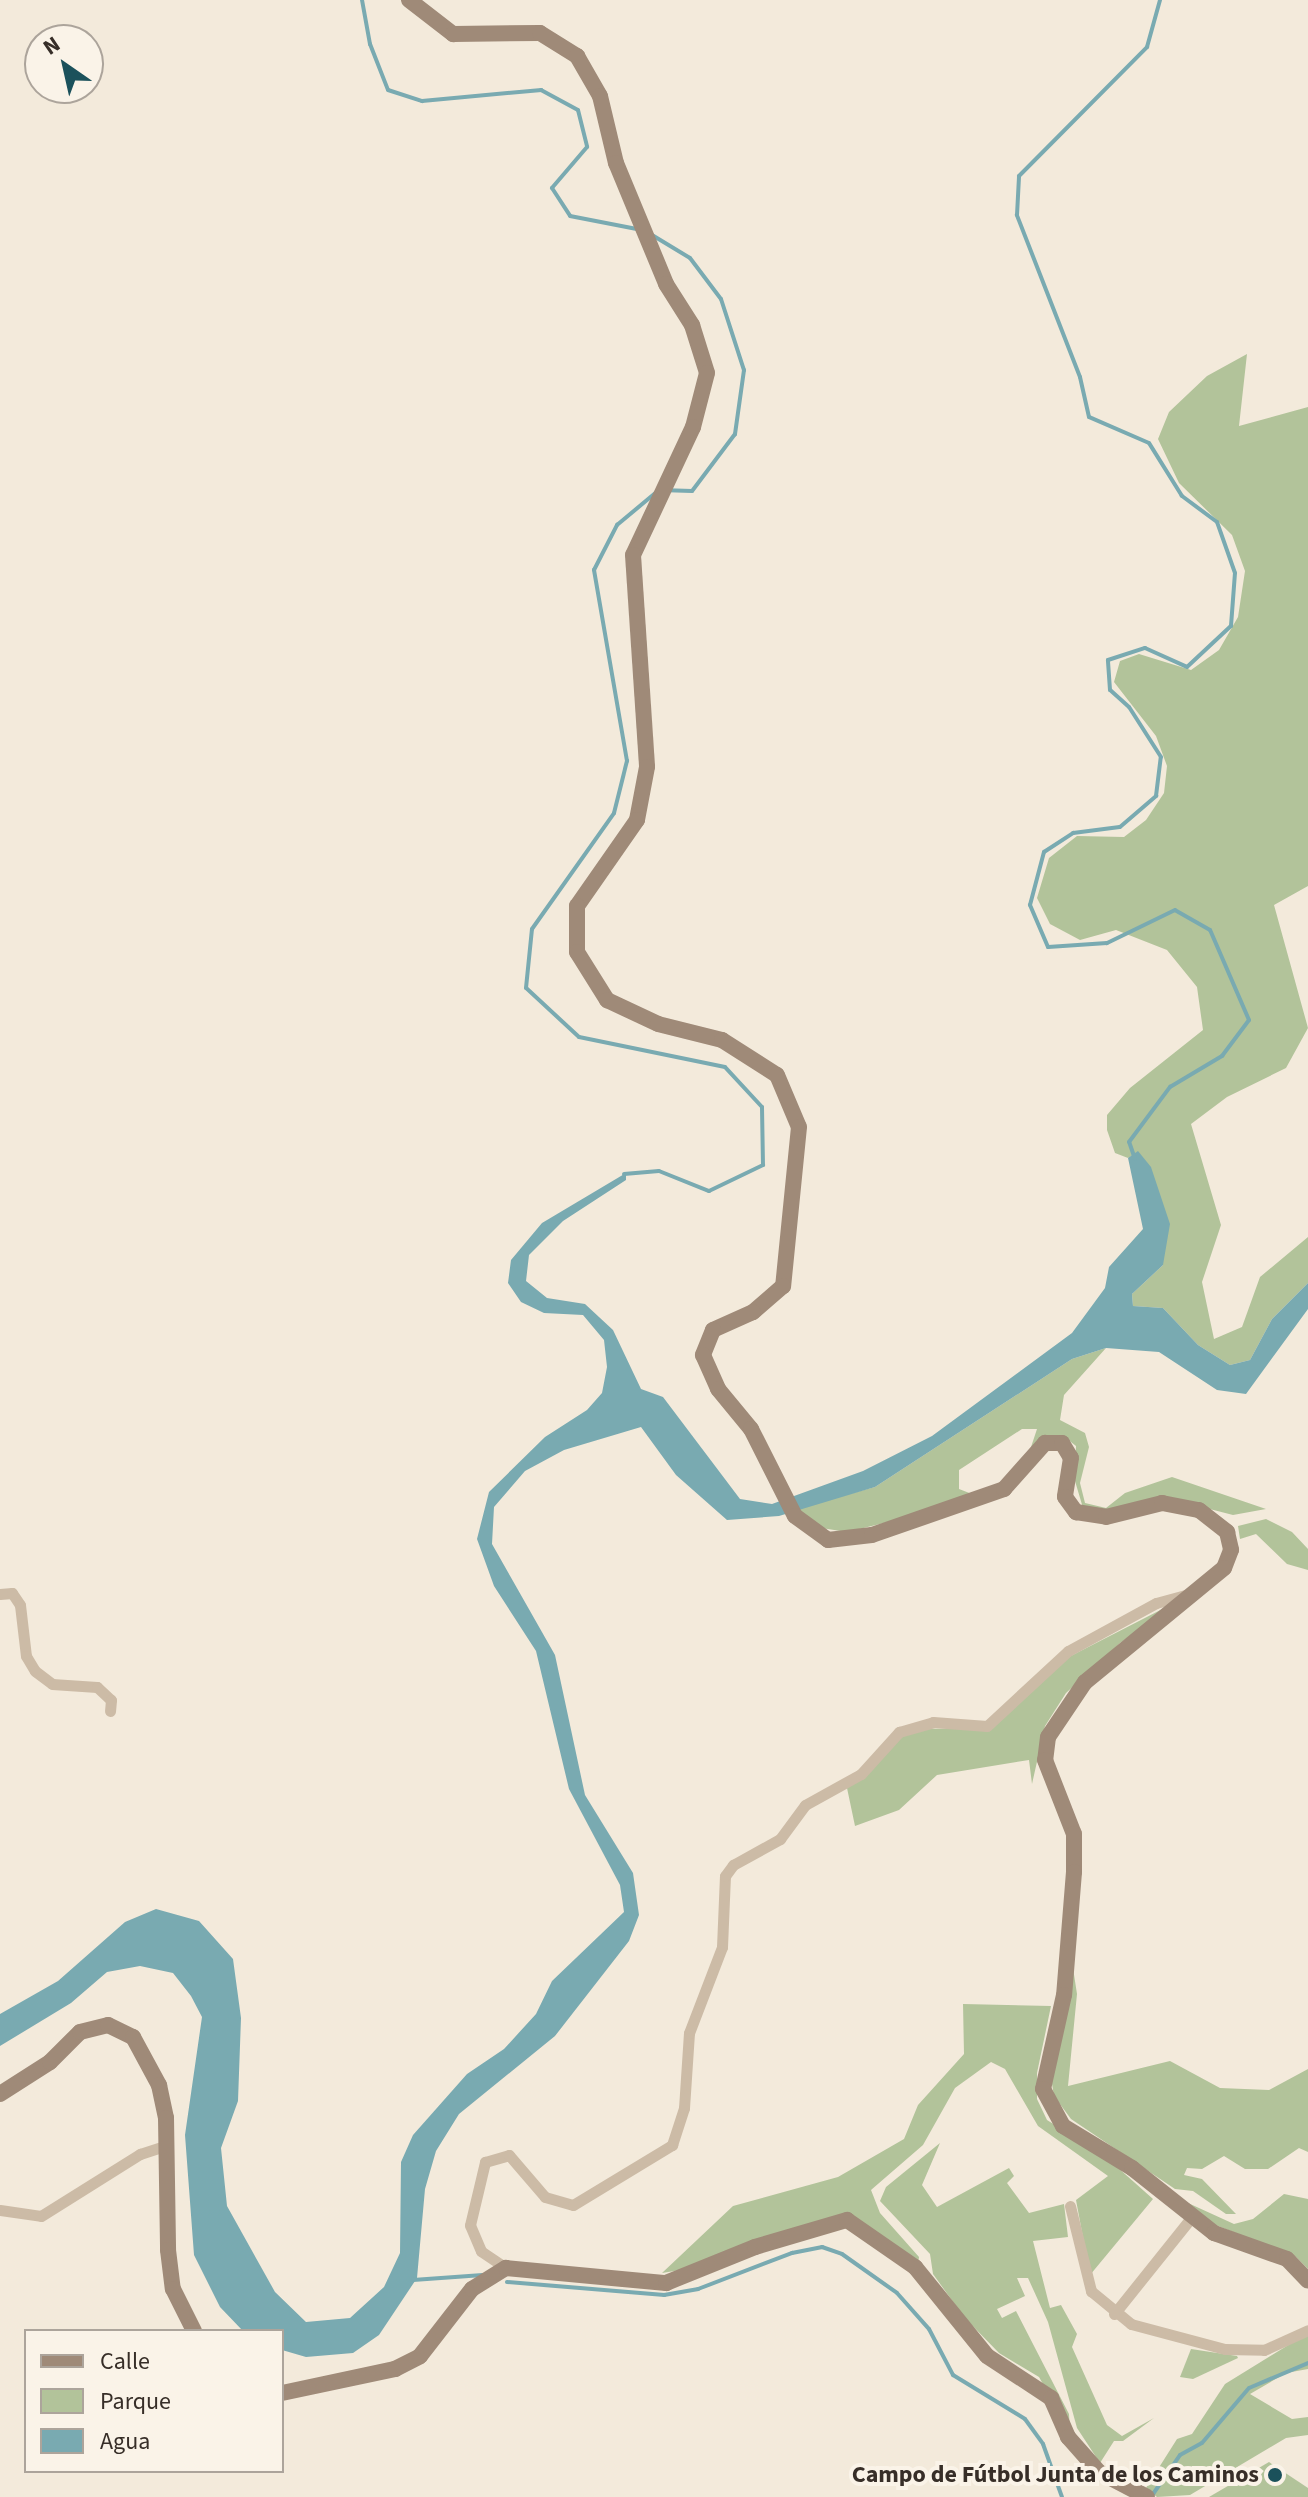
<!DOCTYPE html>
<meta charset="utf-8">
<style>
body{margin:0}
#map{position:relative;width:1308px;height:2497px;overflow:hidden;background:#f3eadb;font-family:"Source Sans 3",sans-serif}
div>[style]{position:absolute}
.green>*{inset:0;background:#b2c39a}
.water>*{inset:0;background:#79aab1}
.stream>*{height:4px;margin:-2px;padding:0 2px;transform-origin:2px;border-radius:2px;background:#79aab1}
.street>*{height:11px;margin:-5.5px;padding:0 5.5px;transform-origin:5.5px;border-radius:5.5px;background:#ccbba6}
.secondary>*{height:16px;margin:-8px;padding:0 8px;transform-origin:8px;border-radius:8px;background:#9f8a78}
.dots>*{width:22px;height:22px;translate:-50% -50%;box-sizing:border-box;border:4px solid #faf3e8;border-radius:50%}
span{translate:-50% -50%;white-space:nowrap;text-align:center;line-height:1.15;-webkit-text-stroke:8px #faf3e8;paint-order:stroke}
.poi-label{font-size:24px;color:#372e28;font-weight:700}
.right{translate:-100% -50%;text-align:right}
.legend{position:absolute;left:24px;top:2329px;width:260px;height:144px;box-sizing:border-box;background:#faf3e8;border:2px solid #aca49b;margin:0;padding:10px 14px;list-style:none;font-size:24px;color:#372e28}
.legend li{display:flex;align-items:center;gap:16px;height:40px}
.legend b{width:40px;border:2px solid #aca49b}
.north{position:absolute;left:24px;top:24px;width:80px;height:80px;box-sizing:border-box;background:#faf3e8;border:2px solid #aca49b;border-radius:50%;rotate:326deg;font-size:22px;font-weight:700;line-height:32px;text-align:center;color:#372e28}
.north::after{content:'';display:block;margin:auto;width:28px;height:36px;background:#1b515b;clip-path:polygon(50% 0,100% 100%,50% 72%,0 100%)}
</style>
<div id="map">
<div class="green">
<i style="clip-path:polygon(1247px 354px,1239px 426px,1308px 407px,1308px 886px,1274px 905px,1308px 1028px,1286px 1068px,1227px 1097px,1191px 1124px,1221px 1225px,1202px 1282px,1214px 1339px,1242px 1327px,1260px 1277px,1308px 1237px,1308px 1283px,1272px 1319px,1250px 1360px,1230px 1365px,1198px 1345px,1163px 1308px,1133px 1306px,1132px 1294px,1163px 1265px,1138px 1152px,1128px 1158px,1115px 1153px,1107px 1130px,1107px 1115px,1130px 1088px,1203px 1030px,1197px 987px,1167px 950px,1116px 930px,1080px 940px,1050px 924px,1037px 898px,1049px 858px,1077px 836px,1124px 837px,1146px 820px,1164px 793px,1167px 766px,1156px 736px,1114px 682px,1120px 661px,1139px 654px,1191px 670px,1219px 650px,1238px 617px,1245px 571px,1232px 535px,1179px 483px,1158px 439px,1169px 412px,1207px 376px)"></i>
<i style="clip-path:polygon(1106px 1348px,1064px 1395px,1060px 1420px,1085px 1433px,1089px 1447px,1080px 1483px,1085px 1503px,1106px 1508px,1125px 1493px,1172px 1477px,1266px 1509px,1233px 1515px,1167px 1498px,1102px 1513px,1083px 1508px,1075px 1481px,1076px 1446px,1066px 1438px,1028px 1456px,1037px 1429px,1022px 1429px,959px 1470px,959px 1489px,972px 1494px,925px 1513px,847px 1532px,815px 1527px,798px 1508px,875px 1487px,1072px 1359px)"></i>
<i style="clip-path:polygon(1266px 1519px,1292px 1532px,1308px 1549px,1308px 1570px,1287px 1564px,1256px 1534px,1240px 1539px,1238px 1526px)"></i>
<i style="clip-path:polygon(1178px 1601px,1120px 1643px,1066px 1693px,1045px 1726px,1032px 1784px,1029px 1760px,937px 1775px,899px 1810px,855px 1826px,847px 1788px,898px 1740px,914px 1729px,993px 1728px,1061px 1661px)"></i>
<i style="clip-path:polygon(1073px 1968px,1077px 1994px,1068px 2086px,1170px 2061px,1220px 2088px,1269px 2090px,1308px 2069px,1308px 2152px,1299px 2148px,1268px 2169px,1245px 2169px,1224px 2156px,1202px 2169px,1187px 2168px,1184px 2175px,1202px 2179px,1236px 2214px,1226px 2214px,1193px 2191px,1175px 2189px,1071px 2119px,1054px 2096px,1051px 2078px)"></i>
<i style="clip-path:polygon(963px 2004px,1051px 2006px,1037px 2073px,1037px 2099px,1047px 2120px,1107px 2158px,1153px 2199px,1090px 2275px,1076px 2200px,1108px 2176px,1038px 2126px,1005px 2069px,991px 2062px,955px 2088px,923px 2145px,871px 2190px,880px 2213px,919px 2257px,918px 2264px,853px 2218px,699px 2267px,662px 2273px,733px 2206px,838px 2177px,904px 2139px,918px 2105px,964px 2054px)"></i>
<i style="clip-path:polygon(940px 2143px,922px 2185px,937px 2207px,1009px 2168px,1014px 2176px,1007px 2183px,1029px 2213px,1064px 2204px,1068px 2237px,1033px 2241px,1050px 2308px,1061px 2305px,1077px 2334px,1072px 2347px,1107px 2425px,1122px 2436px,1154px 2418px,1123px 2441px,1114px 2441px,1100px 2463px,1077px 2428px,1048px 2322px,1028px 2278px,1017px 2278px,1025px 2296px,997px 2309px,1002px 2318px,1016px 2311px,1069px 2414px,1070px 2432px,1039px 2377px,999px 2353px,964px 2317px,933px 2274px,930px 2254px,880px 2201px,886px 2187px)"></i>
<i style="clip-path:polygon(1284px 2194px,1308px 2199px,1308px 2269px,1296px 2257px,1208px 2222px,1188px 2203px,1234px 2224px,1253px 2219px)"></i>
<i style="clip-path:polygon(1308px 2333px,1308px 2369px,1286px 2373px,1250px 2394px,1292px 2419px,1308px 2417px,1308px 2435px,1286px 2438px,1190px 2495px,1157px 2497px,1146px 2488px,1177px 2439px,1192px 2434px,1225px 2384px)"></i>
<i style="clip-path:polygon(1191px 2349px,1237px 2356px,1238px 2358px,1193px 2379px,1180px 2377px)"></i>
<i style="clip-path:polygon(1269px 2462px,1308px 2488px,1308px 2497px,1209px 2497px)"></i>
</div>
<div class="water">
<i style="clip-path:polygon(1138px 1151px,1151px 1167px,1170px 1224px,1163px 1265px,1132px 1294px,1133px 1306px,1163px 1308px,1198px 1345px,1230px 1365px,1250px 1360px,1272px 1319px,1308px 1283px,1308px 1309px,1246px 1394px,1217px 1390px,1159px 1352px,1106px 1348px,1072px 1359px,875px 1487px,779px 1516px,727px 1520px,676px 1475px,641px 1427px,564px 1450px,525px 1471px,494px 1507px,492px 1544px,555px 1655px,585px 1795px,633px 1873px,639px 1915px,629px 1941px,555px 2036px,459px 2114px,436px 2151px,425px 2189px,417px 2278px,379px 2335px,353px 2353px,306px 2357px,282px 2350px,282px 2331px,243px 2331px,220px 2307px,194px 2255px,185px 2135px,202px 2017px,191px 1996px,173px 1973px,140px 1966px,107px 1972px,71px 2003px,0 2046px,0 2014px,58px 1981px,125px 1922px,156px 1909px,199px 1921px,233px 1959px,241px 2018px,238px 2101px,221px 2148px,227px 2206px,275px 2292px,306px 2322px,350px 2318px,384px 2287px,400px 2253px,401px 2162px,413px 2135px,467px 2074px,504px 2049px,536px 2014px,552px 1981px,624px 1912px,620px 1885px,569px 1789px,536px 1651px,494px 1586px,477px 1539px,489px 1492px,545px 1437px,587px 1410px,602px 1393px,607px 1367px,604px 1340px,583px 1315px,544px 1313px,521px 1302px,508px 1283px,511px 1260px,542px 1223px,626px 1173px,626px 1180px,563px 1221px,529px 1255px,526px 1281px,547px 1298px,585px 1304px,613px 1330px,641px 1389px,663px 1397px,740px 1499px,772px 1504px,863px 1471px,932px 1436px,1072px 1333px,1105px 1288px,1109px 1267px,1143px 1229px,1128px 1158px)"></i>
</div>
<div class="stream">
<i style="left:362px;top:0;width:45px;rotate:79.7deg"></i>
<i style="left:370px;top:44px;width:49px;rotate:68.6deg"></i>
<i style="left:388px;top:90px;width:36px;rotate:18deg"></i>
<i style="left:422px;top:101px;width:120px;rotate:-5.3deg"></i>
<i style="left:541px;top:90px;width:42px;rotate:28.4deg"></i>
<i style="left:578px;top:110px;width:38px;rotate:76deg"></i>
<i style="left:587px;top:147px;width:54px;rotate:130.5deg"></i>
<i style="left:552px;top:188px;width:33px;rotate:57deg"></i>
<i style="left:570px;top:216px;width:68px;rotate:11deg"></i>
<i style="left:652px;top:235px;width:44px;rotate:31.2deg"></i>
<i style="left:690px;top:258px;width:51px;rotate:52.9deg"></i>
<i style="left:721px;top:299px;width:75px;rotate:72.1deg"></i>
<i style="left:744px;top:370px;width:65px;rotate:98deg"></i>
<i style="left:735px;top:434px;width:71px;rotate:127deg"></i>
<i style="left:692px;top:491px;width:24px;rotate:-178deg"></i>
<i style="left:1135px;top:1159px;width:18px;rotate:-109deg"></i>
<i style="left:1129px;top:1142px;width:69px;rotate:-53.3deg"></i>
<i style="left:1170px;top:1087px;width:61px;rotate:-30.8deg"></i>
<i style="left:1222px;top:1056px;width:45px;rotate:-53.1deg"></i>
<i style="left:1249px;top:1020px;width:98px;rotate:-113.4deg"></i>
<i style="left:1210px;top:930px;width:40px;rotate:-150.3deg"></i>
<i style="left:1175px;top:910px;width:76px;rotate:154.1deg"></i>
<i style="left:1107px;top:943px;width:59px;rotate:176.1deg"></i>
<i style="left:1048px;top:947px;width:46px;rotate:-113.2deg"></i>
<i style="left:1030px;top:905px;width:55px;rotate:-75.2deg"></i>
<i style="left:1044px;top:852px;width:35px;rotate:-33deg"></i>
<i style="left:1073px;top:833px;width:47px;rotate:-7.3deg"></i>
<i style="left:1120px;top:827px;width:48px;rotate:-40.7deg"></i>
<i style="left:1156px;top:796px;width:39px;rotate:-83deg"></i>
<i style="left:1161px;top:757px;width:59px;rotate:-122.6deg"></i>
<i style="left:1129px;top:707px;width:25px;rotate:-138deg"></i>
<i style="left:1110px;top:690px;width:30px;rotate:-94deg"></i>
<i style="left:1108px;top:660px;width:39px;rotate:-18deg"></i>
<i style="left:1145px;top:648px;width:46px;rotate:24.3deg"></i>
<i style="left:1187px;top:667px;width:60px;rotate:-43deg"></i>
<i style="left:1231px;top:626px;width:53px;rotate:-85.7deg"></i>
<i style="left:1235px;top:573px;width:54px;rotate:-109.4deg"></i>
<i style="left:1217px;top:522px;width:44px;rotate:-143.4deg"></i>
<i style="left:1182px;top:496px;width:62px;rotate:-121.9deg"></i>
<i style="left:1149px;top:443px;width:65px;rotate:-156.6deg"></i>
<i style="left:1089px;top:417px;width:41px;rotate:-102.7deg"></i>
<i style="left:1080px;top:377px;width:174px;rotate:-111.3deg"></i>
<i style="left:1017px;top:215px;width:39px;rotate:-87deg"></i>
<i style="left:1019px;top:176px;width:182px;rotate:-45.2deg"></i>
<i style="left:1147px;top:47px;width:49px;rotate:-74.5deg"></i>
<i style="left:624px;top:1174px;width:35px;rotate:-5deg"></i>
<i style="left:659px;top:1171px;width:54px;rotate:21.8deg"></i>
<i style="left:709px;top:1191px;width:60px;rotate:-25.7deg"></i>
<i style="left:763px;top:1165px;width:58px;rotate:-91deg"></i>
<i style="left:762px;top:1107px;width:54px;rotate:-132.8deg"></i>
<i style="left:725px;top:1067px;width:149px;rotate:-168.4deg"></i>
<i style="left:579px;top:1037px;width:72px;rotate:-137.2deg"></i>
<i style="left:526px;top:988px;width:59px;rotate:-84.2deg"></i>
<i style="left:532px;top:929px;width:142px;rotate:-54.7deg"></i>
<i style="left:614px;top:813px;width:54px;rotate:-76deg"></i>
<i style="left:627px;top:761px;width:194px;rotate:-99.8deg"></i>
<i style="left:594px;top:570px;width:51px;rotate:-62.9deg"></i>
<i style="left:617px;top:525px;width:55px;rotate:-39.8deg"></i>
<i style="left:413px;top:2280px;width:70px;rotate:-4.1deg"></i>
<i style="left:507px;top:2282px;width:158px;rotate:4.7deg"></i>
<i style="left:664px;top:2295px;width:35px;rotate:-10deg"></i>
<i style="left:698px;top:2289px;width:101px;rotate:-21deg"></i>
<i style="left:792px;top:2253px;width:31px;rotate:-11deg"></i>
<i style="left:822px;top:2247px;width:21px;rotate:19deg"></i>
<i style="left:842px;top:2254px;width:67px;rotate:35.3deg"></i>
<i style="left:897px;top:2293px;width:48px;rotate:48.4deg"></i>
<i style="left:929px;top:2329px;width:52px;rotate:62.4deg"></i>
<i style="left:953px;top:2375px;width:84px;rotate:31.4deg"></i>
<i style="left:1025px;top:2419px;width:31px;rotate:54deg"></i>
<i style="left:1043px;top:2444px;width:56px;rotate:70.3deg"></i>
<i style="left:1151px;top:2497px;width:51px;rotate:-55.4deg"></i>
<i style="left:1180px;top:2455px;width:25px;rotate:-29deg"></i>
<i style="left:1202px;top:2443px;width:72px;rotate:-49.5deg"></i>
<i style="left:1249px;top:2388px;width:64px;rotate:-23deg"></i>
</div>
<div class="street">
<i style="left:0;top:1594px;width:12px;rotate:-5deg"></i>
<i style="left:12px;top:1593px;width:14px;rotate:56deg"></i>
<i style="left:20px;top:1605px;width:51px;rotate:83.3deg"></i>
<i style="left:26px;top:1656px;width:17px;rotate:59deg"></i>
<i style="left:35px;top:1671px;width:21px;rotate:37deg"></i>
<i style="left:52px;top:1684px;width:45px;rotate:3.8deg"></i>
<i style="left:97px;top:1687px;width:19px;rotate:43deg"></i>
<i style="left:111px;top:1700px;width:11px;rotate:95deg"></i>
<i style="left:1070px;top:2206px;width:88px;rotate:76.1deg"></i>
<i style="left:1091px;top:2291px;width:52px;rotate:39.5deg"></i>
<i style="left:1131px;top:2324px;width:97px;rotate:14.9deg"></i>
<i style="left:1225px;top:2349px;width:39px;rotate:1deg"></i>
<i style="left:1264px;top:2350px;width:48px;rotate:-24.4deg"></i>
<i style="left:0;top:2210px;width:41px;rotate:8.3deg"></i>
<i style="left:41px;top:2216px;width:117px;rotate:-32.1deg"></i>
<i style="left:140px;top:2154px;width:29px;rotate:-18deg"></i>
<i style="left:506px;top:2268px;width:30px;rotate:-146deg"></i>
<i style="left:481px;top:2251px;width:28px;rotate:-113deg"></i>
<i style="left:470px;top:2225px;width:65px;rotate:-76.6deg"></i>
<i style="left:485px;top:2162px;width:25px;rotate:-16deg"></i>
<i style="left:509px;top:2155px;width:55px;rotate:49.4deg"></i>
<i style="left:545px;top:2197px;width:29px;rotate:16deg"></i>
<i style="left:573px;top:2205px;width:116px;rotate:-31.2deg"></i>
<i style="left:672px;top:2145px;width:39px;rotate:-72deg"></i>
<i style="left:684px;top:2108px;width:75px;rotate:-86.2deg"></i>
<i style="left:689px;top:2033px;width:92px;rotate:-69deg"></i>
<i style="left:722px;top:1947px;width:71px;rotate:-87.6deg"></i>
<i style="left:725px;top:1876px;width:14px;rotate:-54deg"></i>
<i style="left:733px;top:1865px;width:54px;rotate:-29deg"></i>
<i style="left:780px;top:1839px;width:42px;rotate:-53.7deg"></i>
<i style="left:805px;top:1805px;width:64px;rotate:-29deg"></i>
<i style="left:861px;top:1774px;width:57px;rotate:-47.9deg"></i>
<i style="left:899px;top:1732px;width:35px;rotate:-16deg"></i>
<i style="left:933px;top:1722px;width:54px;rotate:4.2deg"></i>
<i style="left:987px;top:1726px;width:110px;rotate:-42.8deg"></i>
<i style="left:1068px;top:1651px;width:100px;rotate:-28.6deg"></i>
<i style="left:1156px;top:1603px;width:38px;rotate:-15deg"></i>
<i style="left:1114px;top:2314px;width:123px;rotate:-51.3deg"></i>
</div>
<div class="secondary">
<i style="left:409px;top:0;width:56px;rotate:37.7deg"></i>
<i style="left:453px;top:34px;width:87px;rotate:-0.7deg"></i>
<i style="left:540px;top:33px;width:44px;rotate:31.9deg"></i>
<i style="left:577px;top:56px;width:46px;rotate:60.1deg"></i>
<i style="left:600px;top:96px;width:69px;rotate:76.6deg"></i>
<i style="left:616px;top:163px;width:131px;rotate:67.5deg"></i>
<i style="left:666px;top:284px;width:49px;rotate:57.6deg"></i>
<i style="left:692px;top:325px;width:50px;rotate:72.6deg"></i>
<i style="left:707px;top:373px;width:56px;rotate:104.5deg"></i>
<i style="left:693px;top:427px;width:141px;rotate:115.1deg"></i>
<i style="left:633px;top:555px;width:212px;rotate:86.2deg"></i>
<i style="left:647px;top:767px;width:54px;rotate:100.7deg"></i>
<i style="left:637px;top:820px;width:105px;rotate:124.9deg"></i>
<i style="left:577px;top:906px;width:46px;rotate:90deg"></i>
<i style="left:577px;top:952px;width:57px;rotate:58deg"></i>
<i style="left:607px;top:1000px;width:56px;rotate:25.2deg"></i>
<i style="left:658px;top:1024px;width:66px;rotate:14deg"></i>
<i style="left:722px;top:1040px;width:65px;rotate:32.5deg"></i>
<i style="left:777px;top:1075px;width:56px;rotate:67.1deg"></i>
<i style="left:799px;top:1127px;width:160px;rotate:95.7deg"></i>
<i style="left:783px;top:1286px;width:40px;rotate:139deg"></i>
<i style="left:753px;top:1312px;width:44px;rotate:155.8deg"></i>
<i style="left:713px;top:1330px;width:27px;rotate:112deg"></i>
<i style="left:703px;top:1355px;width:37px;rotate:66deg"></i>
<i style="left:718px;top:1389px;width:52px;rotate:50.5deg"></i>
<i style="left:751px;top:1429px;width:97px;rotate:63.2deg"></i>
<i style="left:795px;top:1516px;width:41px;rotate:36deg"></i>
<i style="left:828px;top:1540px;width:44px;rotate:-6.5deg"></i>
<i style="left:872px;top:1535px;width:140px;rotate:-19.2deg"></i>
<i style="left:1004px;top:1489px;width:62px;rotate:-48.3deg"></i>
<i style="left:1045px;top:1443px;width:17px"></i>
<i style="left:1062px;top:1443px;width:17px;rotate:59deg"></i>
<i style="left:1071px;top:1458px;width:39px;rotate:99deg"></i>
<i style="left:1065px;top:1497px;width:19px;rotate:54deg"></i>
<i style="left:1076px;top:1512px;width:30px;rotate:9deg"></i>
<i style="left:1106px;top:1517px;width:58px;rotate:-14deg"></i>
<i style="left:1162px;top:1503px;width:38px;rotate:11deg"></i>
<i style="left:1199px;top:1510px;width:36px;rotate:38deg"></i>
<i style="left:1227px;top:1532px;width:18px;rotate:77deg"></i>
<i style="left:1231px;top:1550px;width:19px;rotate:111deg"></i>
<i style="left:1224px;top:1568px;width:180px;rotate:140.6deg"></i>
<i style="left:1085px;top:1682px;width:66px;rotate:123.9deg"></i>
<i style="left:1048px;top:1737px;width:23px;rotate:97deg"></i>
<i style="left:1045px;top:1760px;width:79px;rotate:68.6deg"></i>
<i style="left:1074px;top:1834px;width:38px;rotate:90deg"></i>
<i style="left:1074px;top:1872px;width:123px;rotate:94.6deg"></i>
<i style="left:1064px;top:1995px;width:96px;rotate:102.6deg"></i>
<i style="left:1043px;top:2089px;width:42px;rotate:61.6deg"></i>
<i style="left:1063px;top:2126px;width:81px;rotate:31.3deg"></i>
<i style="left:1132px;top:2168px;width:105px;rotate:38.4deg"></i>
<i style="left:1214px;top:2233px;width:77px;rotate:19.6deg"></i>
<i style="left:1287px;top:2259px;width:30px;rotate:46deg"></i>
<i style="left:0;top:2094px;width:59px;rotate:-32.6deg"></i>
<i style="left:50px;top:2062px;width:42px;rotate:-45deg"></i>
<i style="left:80px;top:2032px;width:29px;rotate:-14deg"></i>
<i style="left:108px;top:2025px;width:28px;rotate:26deg"></i>
<i style="left:133px;top:2037px;width:55px;rotate:61.6deg"></i>
<i style="left:159px;top:2085px;width:34px;rotate:78deg"></i>
<i style="left:166px;top:2118px;width:132px;rotate:89.1deg"></i>
<i style="left:168px;top:2250px;width:39px;rotate:83deg"></i>
<i style="left:173px;top:2289px;width:47px;rotate:63.4deg"></i>
<i style="left:282px;top:2393px;width:116px;rotate:-12deg"></i>
<i style="left:395px;top:2369px;width:28px;rotate:-27deg"></i>
<i style="left:420px;top:2356px;width:85px;rotate:-52.2deg"></i>
<i style="left:472px;top:2289px;width:40px;rotate:-32deg"></i>
<i style="left:506px;top:2268px;width:161px;rotate:5.4deg"></i>
<i style="left:666px;top:2283px;width:96px;rotate:-22deg"></i>
<i style="left:755px;top:2247px;width:96px;rotate:-16.4deg"></i>
<i style="left:847px;top:2220px;width:83px;rotate:34.7deg"></i>
<i style="left:915px;top:2267px;width:114px;rotate:51deg"></i>
<i style="left:987px;top:2356px;width:77px;rotate:33.3deg"></i>
<i style="left:1051px;top:2398px;width:43px;rotate:66.4deg"></i>
<i style="left:1068px;top:2437px;width:47px;rotate:48.5deg"></i>
<i style="left:1099px;top:2472px;width:54px;rotate:27.5deg"></i>
</div>
<div class="dots">
<i style="left:1275px;top:2475px;background:#1b515b"></i>
</div>
<div class="poi-label">
<span class="right" style="left:1259px;top:2475px">Campo de Fútbol Junta de los Caminos</span>
</div>
<ul class="legend">
<li><b style="height:10px;background:#9f8a78"></b>Calle</li>
<li><b style="height:22px;background:#b2c39a"></b>Parque</li>
<li><b style="height:22px;background:#79aab1"></b>Agua</li>
</ul>
<div class="north">N</div>
</div>
